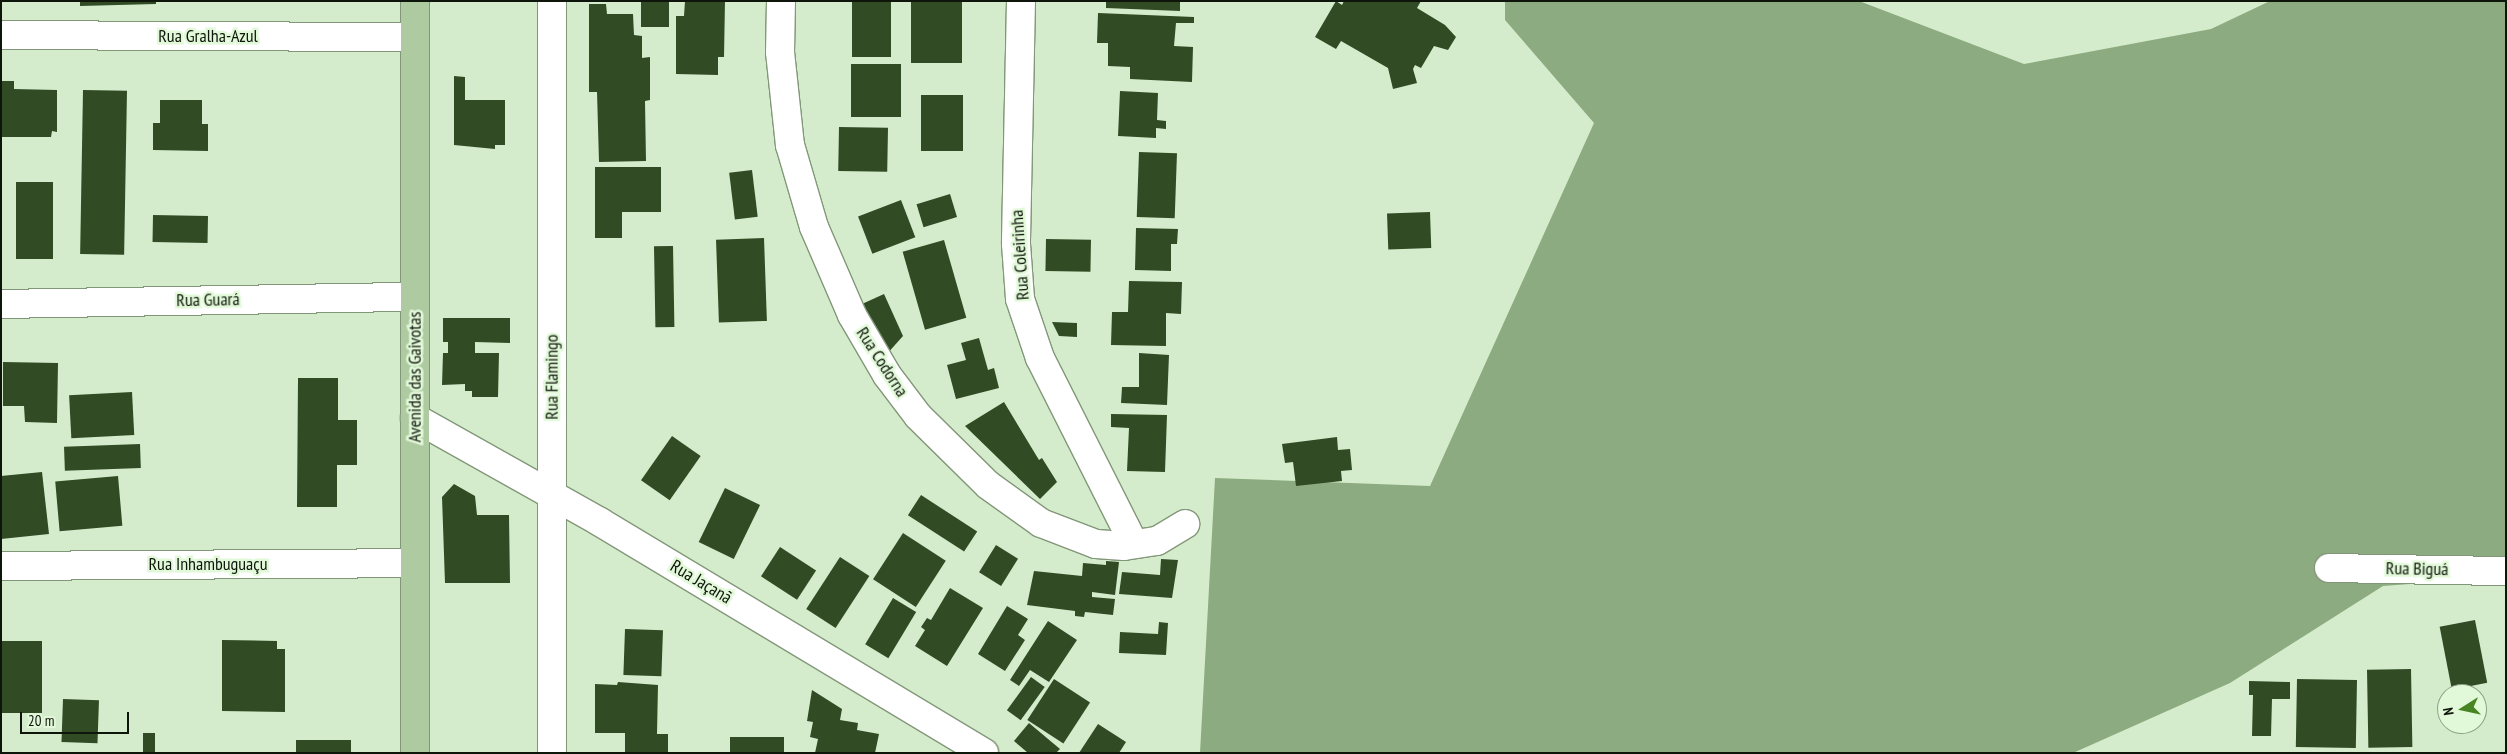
<!DOCTYPE html>
<meta charset="utf-8">
<style>
body{margin:0}
#map{position:relative;width:2507px;height:754px;overflow:hidden;background:#d5eccc;font-family:"PT Sans Narrow",sans-serif}
div>[style]{position:absolute}
.forest>*{inset:0;background:#8dab80}
.building>*{inset:0;background:#314b25;transform-origin:0 0}
.roads{filter:drop-shadow(1px 0 #829779) drop-shadow(-1px 0 #829779) drop-shadow(0 1px #829779) drop-shadow(0 -1px #829779)}
.minor>*{height:28px;margin:-14px;padding:0 14px;transform-origin:14px;border-radius:14px;background:#fff}
.primary>*{height:28px;margin:-14px;padding:0 14px;transform-origin:14px;border-radius:14px;background:#aecaa1}
span{translate:-50% -50%;white-space:nowrap;text-align:center;line-height:1.15;-webkit-text-stroke:5px #e2f9d9;paint-order:stroke}
.street-label{font-size:18px;color:#0e160b}
.frame{position:absolute;inset:0;border:2px solid #0e160b;pointer-events:none}
.north{position:absolute;left:2437px;top:684px;width:50px;height:50px;box-sizing:border-box;background:#e2f9d9;border:1px solid #8d9e87;border-radius:50%;rotate:260deg;font-size:14px;font-weight:700;line-height:20px;text-align:center;color:#0e160b}
.north::after{content:'';display:block;margin:auto;width:18px;height:22px;background:#478423;clip-path:polygon(50% 0,100% 100%,50% 72%,0 100%)}
.scale{position:absolute;left:20px;top:712px;width:109px;height:22px;box-sizing:border-box;border:2px solid #0e160b;border-top:0;padding-left:6px;font-size:15px;line-height:18px;white-space:nowrap;color:#0e160b;-webkit-text-stroke:4px #e2f9d9;paint-order:stroke}
</style>
<div id="map">
<div class="forest">
<i style="clip-path:polygon(1505px 1px,1859px 1px,2024px 64px,2211px 29px,2270px 1px,2506px 1px,2506px 577px,2383px 586px,2230px 683px,2073px 753px,1200px 753px,1215px 478px,1430px 486px,1594px 123px,1505px 20px)"></i>
</div>
<div class="building">
<i style="clip-path:polygon(80px 1px,156px 1px,156px 4px,80px 6px)"></i>
<i style="left:641px;top:1px;width:28px;height:26px"></i>
<i style="clip-path:polygon(685px 1px,725px 1px,724px 57px,718px 57px,718px 75px,676px 74px,676px 16px,684px 16px)"></i>
<i style="left:852px;top:1px;width:39px;height:56px"></i>
<i style="left:911px;top:1px;width:51px;height:62px"></i>
<i style="clip-path:polygon(1106px 1px,1180px 1px,1180px 11px,1106px 8px)"></i>
<i style="clip-path:polygon(1336px 1px,1342px 5px,1344px 1px,1421px 1px,1417px 8px,1445px 25px,1456px 37px,1448px 50px,1434px 46px,1421px 68px,1415px 65px,1413px 69px,1417px 83px,1393px 89px,1388px 68px,1341px 41px,1336px 49px,1315px 37px)"></i>
<i style="clip-path:polygon(589px 4px,606px 4px,607px 14px,633px 14px,634px 35px,642px 36px,642px 58px,650px 57px,650px 100px,645px 101px,646px 161px,599px 162px,597px 92px,589px 92px)"></i>
<i style="clip-path:polygon(1098px 13px,1194px 17px,1194px 23px,1176px 23px,1174px 46px,1193px 47px,1192px 82px,1130px 79px,1130px 67px,1108px 66px,1108px 43px,1097px 43px)"></i>
<i style="left:901px;top:64px;width:53px;height:50px;rotate:90deg"></i>
<i style="clip-path:polygon(454px 76px,465px 77px,465px 100px,505px 100px,505px 145px,495px 145px,495px 149px,454px 145px)"></i>
<i style="clip-path:polygon(1px 81px,14px 81px,14px 89px,57px 90px,57px 132px,52px 131px,51px 137px,1px 137px)"></i>
<i style="left:83px;top:90px;width:44px;height:164px;rotate:1deg"></i>
<i style="clip-path:polygon(1120px 91px,1158px 93px,1157px 120px,1166px 121px,1166px 129px,1156px 128px,1156px 138px,1118px 136px)"></i>
<i style="left:921px;top:95px;width:42px;height:56px"></i>
<i style="clip-path:polygon(160px 100px,202px 100px,202px 124px,208px 124px,208px 151px,153px 150px,153px 123px,160px 123px)"></i>
<i style="left:839px;top:127px;width:49px;height:44px;rotate:1deg"></i>
<i style="left:1139px;top:152px;width:38px;height:65px;rotate:2deg"></i>
<i style="clip-path:polygon(595px 167px,661px 167px,661px 212px,622px 212px,622px 238px,595px 238px)"></i>
<i style="left:752px;top:170px;width:47px;height:23px;rotate:83deg"></i>
<i style="left:16px;top:182px;width:37px;height:77px"></i>
<i style="left:950px;top:194px;width:24px;height:35px;rotate:73deg"></i>
<i style="left:901px;top:200px;width:40px;height:46px;rotate:69deg"></i>
<i style="left:1430px;top:212px;width:36px;height:43px;rotate:88deg"></i>
<i style="left:153px;top:215px;width:55px;height:27px;rotate:1deg"></i>
<i style="clip-path:polygon(1136px 228px,1178px 229px,1177px 244px,1171px 244px,1171px 271px,1135px 270px)"></i>
<i style="left:764px;top:238px;width:83px;height:48px;rotate:88deg"></i>
<i style="left:1046px;top:239px;width:45px;height:32px;rotate:1deg"></i>
<i style="left:944px;top:240px;width:81px;height:43px;rotate:74deg"></i>
<i style="left:673px;top:246px;width:81px;height:19px;rotate:89deg"></i>
<i style="clip-path:polygon(1129px 281px,1182px 282px,1181px 314px,1166px 313px,1166px 346px,1111px 345px,1112px 312px,1128px 312px)"></i>
<i style="clip-path:polygon(884px 294px,903px 336px,886px 355px,862px 304px)"></i>
<i style="clip-path:polygon(443px 318px,510px 318px,510px 343px,475px 342px,475px 353px,499px 353px,498px 397px,472px 397px,472px 391px,465px 391px,465px 384px,442px 385px,443px 353px,448px 353px,448px 342px,443px 342px)"></i>
<i style="clip-path:polygon(1052px 322px,1077px 323px,1077px 337px,1059px 336px)"></i>
<i style="clip-path:polygon(979px 338px,988px 370px,994px 368px,999px 388px,956px 399px,947px 365px,966px 360px,961px 343px)"></i>
<i style="clip-path:polygon(1139px 353px,1169px 355px,1167px 405px,1121px 403px,1122px 387px,1139px 387px)"></i>
<i style="clip-path:polygon(3px 362px,58px 363px,57px 423px,25px 422px,24px 406px,3px 406px)"></i>
<i style="clip-path:polygon(298px 378px,338px 378px,338px 420px,357px 420px,357px 465px,337px 465px,337px 507px,297px 507px)"></i>
<i style="left:132px;top:392px;width:43px;height:63px;rotate:87deg"></i>
<i style="clip-path:polygon(1004px 402px,1039px 460px,1042px 458px,1057px 482px,1040px 499px,965px 426px)"></i>
<i style="clip-path:polygon(1111px 414px,1167px 415px,1165px 472px,1127px 471px,1129px 428px,1111px 427px)"></i>
<i style="left:672px;top:436px;width:35px;height:54px;rotate:35deg"></i>
<i style="clip-path:polygon(1337px 437px,1338px 450px,1350px 449px,1352px 470px,1341px 471px,1342px 481px,1296px 486px,1293px 462px,1285px 463px,1282px 444px)"></i>
<i style="left:140px;top:444px;width:24px;height:76px;rotate:88deg"></i>
<i style="clip-path:polygon(42px 472px,49px 534px,1px 539px,1px 476px)"></i>
<i style="left:118px;top:476px;width:50px;height:63px;rotate:85deg"></i>
<i style="clip-path:polygon(454px 484px,475px 496px,477px 515px,509px 515px,510px 583px,445px 583px,442px 497px)"></i>
<i style="left:725px;top:488px;width:39px;height:60px;rotate:26deg"></i>
<i style="left:921px;top:495px;width:67px;height:24px;rotate:33deg"></i>
<i style="left:903px;top:533px;width:51px;height:55px;rotate:33deg"></i>
<i style="left:996px;top:545px;width:26px;height:32px;rotate:32deg"></i>
<i style="left:780px;top:547px;width:43px;height:35px;rotate:33deg"></i>
<i style="left:840px;top:557px;width:35px;height:62px;rotate:33deg"></i>
<i style="clip-path:polygon(1161px 559px,1178px 560px,1172px 598px,1119px 594px,1122px 572px,1160px 575px)"></i>
<i style="clip-path:polygon(1106px 561px,1119px 562px,1115px 595px,1092px 592px,1092px 597px,1115px 599px,1113px 615px,1085px 612px,1084px 617px,1075px 616px,1075px 611px,1027px 605px,1034px 571px,1082px 576px,1083px 563px,1106px 565px)"></i>
<i style="clip-path:polygon(950px 588px,983px 608px,947px 666px,915px 646px,925px 630px,921px 627px,927px 618px,931px 620px)"></i>
<i style="left:893px;top:598px;width:27px;height:54px;rotate:31deg"></i>
<i style="clip-path:polygon(1007px 606px,1028px 619px,1018px 635px,1025px 640px,1005px 671px,978px 654px)"></i>
<i style="left:2475px;top:620px;width:64px;height:36px;rotate:79deg"></i>
<i style="clip-path:polygon(1048px 621px,1077px 640px,1049px 682px,1030px 670px,1019px 686px,1010px 680px)"></i>
<i style="clip-path:polygon(1159px 622px,1168px 623px,1166px 655px,1119px 653px,1120px 632px,1158px 634px)"></i>
<i style="left:625px;top:629px;width:38px;height:46px;rotate:2deg"></i>
<i style="clip-path:polygon(222px 640px,277px 641px,277px 649px,285px 649px,285px 712px,222px 711px)"></i>
<i style="left:1px;top:641px;width:41px;height:72px"></i>
<i style="left:2411px;top:669px;width:78px;height:44px;rotate:89deg"></i>
<i style="left:1031px;top:677px;width:17px;height:41px;rotate:36deg"></i>
<i style="left:1054px;top:679px;width:43px;height:49px;rotate:33deg"></i>
<i style="left:2297px;top:679px;width:60px;height:68px;rotate:1deg"></i>
<i style="clip-path:polygon(2249px 681px,2290px 682px,2290px 699px,2272px 699px,2271px 736px,2252px 736px,2253px 695px,2249px 695px)"></i>
<i style="clip-path:polygon(618px 682px,658px 685px,657px 734px,668px 734px,668px 753px,625px 753px,625px 733px,595px 733px,595px 684px,617px 685px)"></i>
<i style="clip-path:polygon(812px 690px,842px 709px,840px 720px,858px 723px,857px 730px,879px 734px,875px 753px,815px 753px,818px 739px,810px 737px,813px 722px,807px 721px)"></i>
<i style="left:63px;top:699px;width:36px;height:43px;rotate:2deg"></i>
<i style="clip-path:polygon(1029px 723px,1060px 749px,1056px 753px,1028px 753px,1014px 741px)"></i>
<i style="clip-path:polygon(1098px 724px,1126px 742px,1119px 753px,1079px 753px)"></i>
<i style="left:143px;top:733px;width:12px;height:20px"></i>
<i style="left:784px;top:737px;width:16px;height:54px;rotate:90deg"></i>
<i style="left:296px;top:740px;width:55px;height:13px"></i>
</div>
<div class="roads">
<div class="minor">
<i style="left:552px;top:1px;width:752px;rotate:90deg"></i>
<i style="left:781px;top:1px;width:51px;rotate:91.1deg"></i>
<i style="left:780px;top:52px;width:94px;rotate:83.9deg"></i>
<i style="left:790px;top:145px;width:85px;rotate:73.7deg"></i>
<i style="left:814px;top:227px;width:96px;rotate:66.6deg"></i>
<i style="left:852px;top:315px;width:69px;rotate:59.7deg"></i>
<i style="left:887px;top:375px;width:51px;rotate:52.9deg"></i>
<i style="left:918px;top:416px;width:98px;rotate:44.6deg"></i>
<i style="left:988px;top:485px;width:65px;rotate:35.6deg"></i>
<i style="left:1041px;top:523px;width:59px;rotate:20.9deg"></i>
<i style="left:1096px;top:544px;width:28px;rotate:4deg"></i>
<i style="left:1124px;top:546px;width:33px;rotate:-9deg"></i>
<i style="left:1157px;top:541px;width:33px;rotate:-31deg"></i>
<i style="left:1021px;top:1px;width:243px;rotate:91.2deg"></i>
<i style="left:1016px;top:244px;width:55px;rotate:85.8deg"></i>
<i style="left:1020px;top:299px;width:62px;rotate:71.3deg"></i>
<i style="left:1040px;top:358px;width:208px;rotate:63.2deg"></i>
<i style="left:1px;top:35px;width:414px;rotate:0.3deg"></i>
<i style="left:1px;top:304px;width:414px;rotate:-1deg"></i>
<i style="left:415px;top:418px;width:212px;rotate:29.3deg"></i>
<i style="left:600px;top:522px;width:448px;rotate:31deg"></i>
<i style="left:1px;top:566px;width:414px;rotate:-0.4deg"></i>
<i style="left:2329px;top:568px;width:177px;rotate:1deg"></i>
</div>
<div class="primary">
<i style="left:415px;top:753px;width:752px;rotate:-90deg"></i>
</div>
</div>
<div class="street-label">
<span style="left:208px;top:36px">Rua Gralha-Azul</span>
<span style="left:1020px;top:255px;rotate:-94deg">Rua Coleirinha</span>
<span style="left:208px;top:300px;rotate:-1deg">Rua Guará</span>
<span style="left:882px;top:362px;rotate:57deg">Rua Codorna</span>
<span style="left:415px;top:377px;rotate:-90deg">Avenida das Gaivotas</span>
<span style="left:552px;top:377px;rotate:-90deg">Rua Flamingo</span>
<span style="left:208px;top:564px">Rua Inhambuguaçu</span>
<span style="left:2417px;top:569px;rotate:1deg">Rua Biguá</span>
<span style="left:701px;top:582px;rotate:31deg">Rua Jaçanã</span>
</div>
<div class="frame"></div>
<div class="north">N</div>
<div class="scale">20 m</div>
</div>
